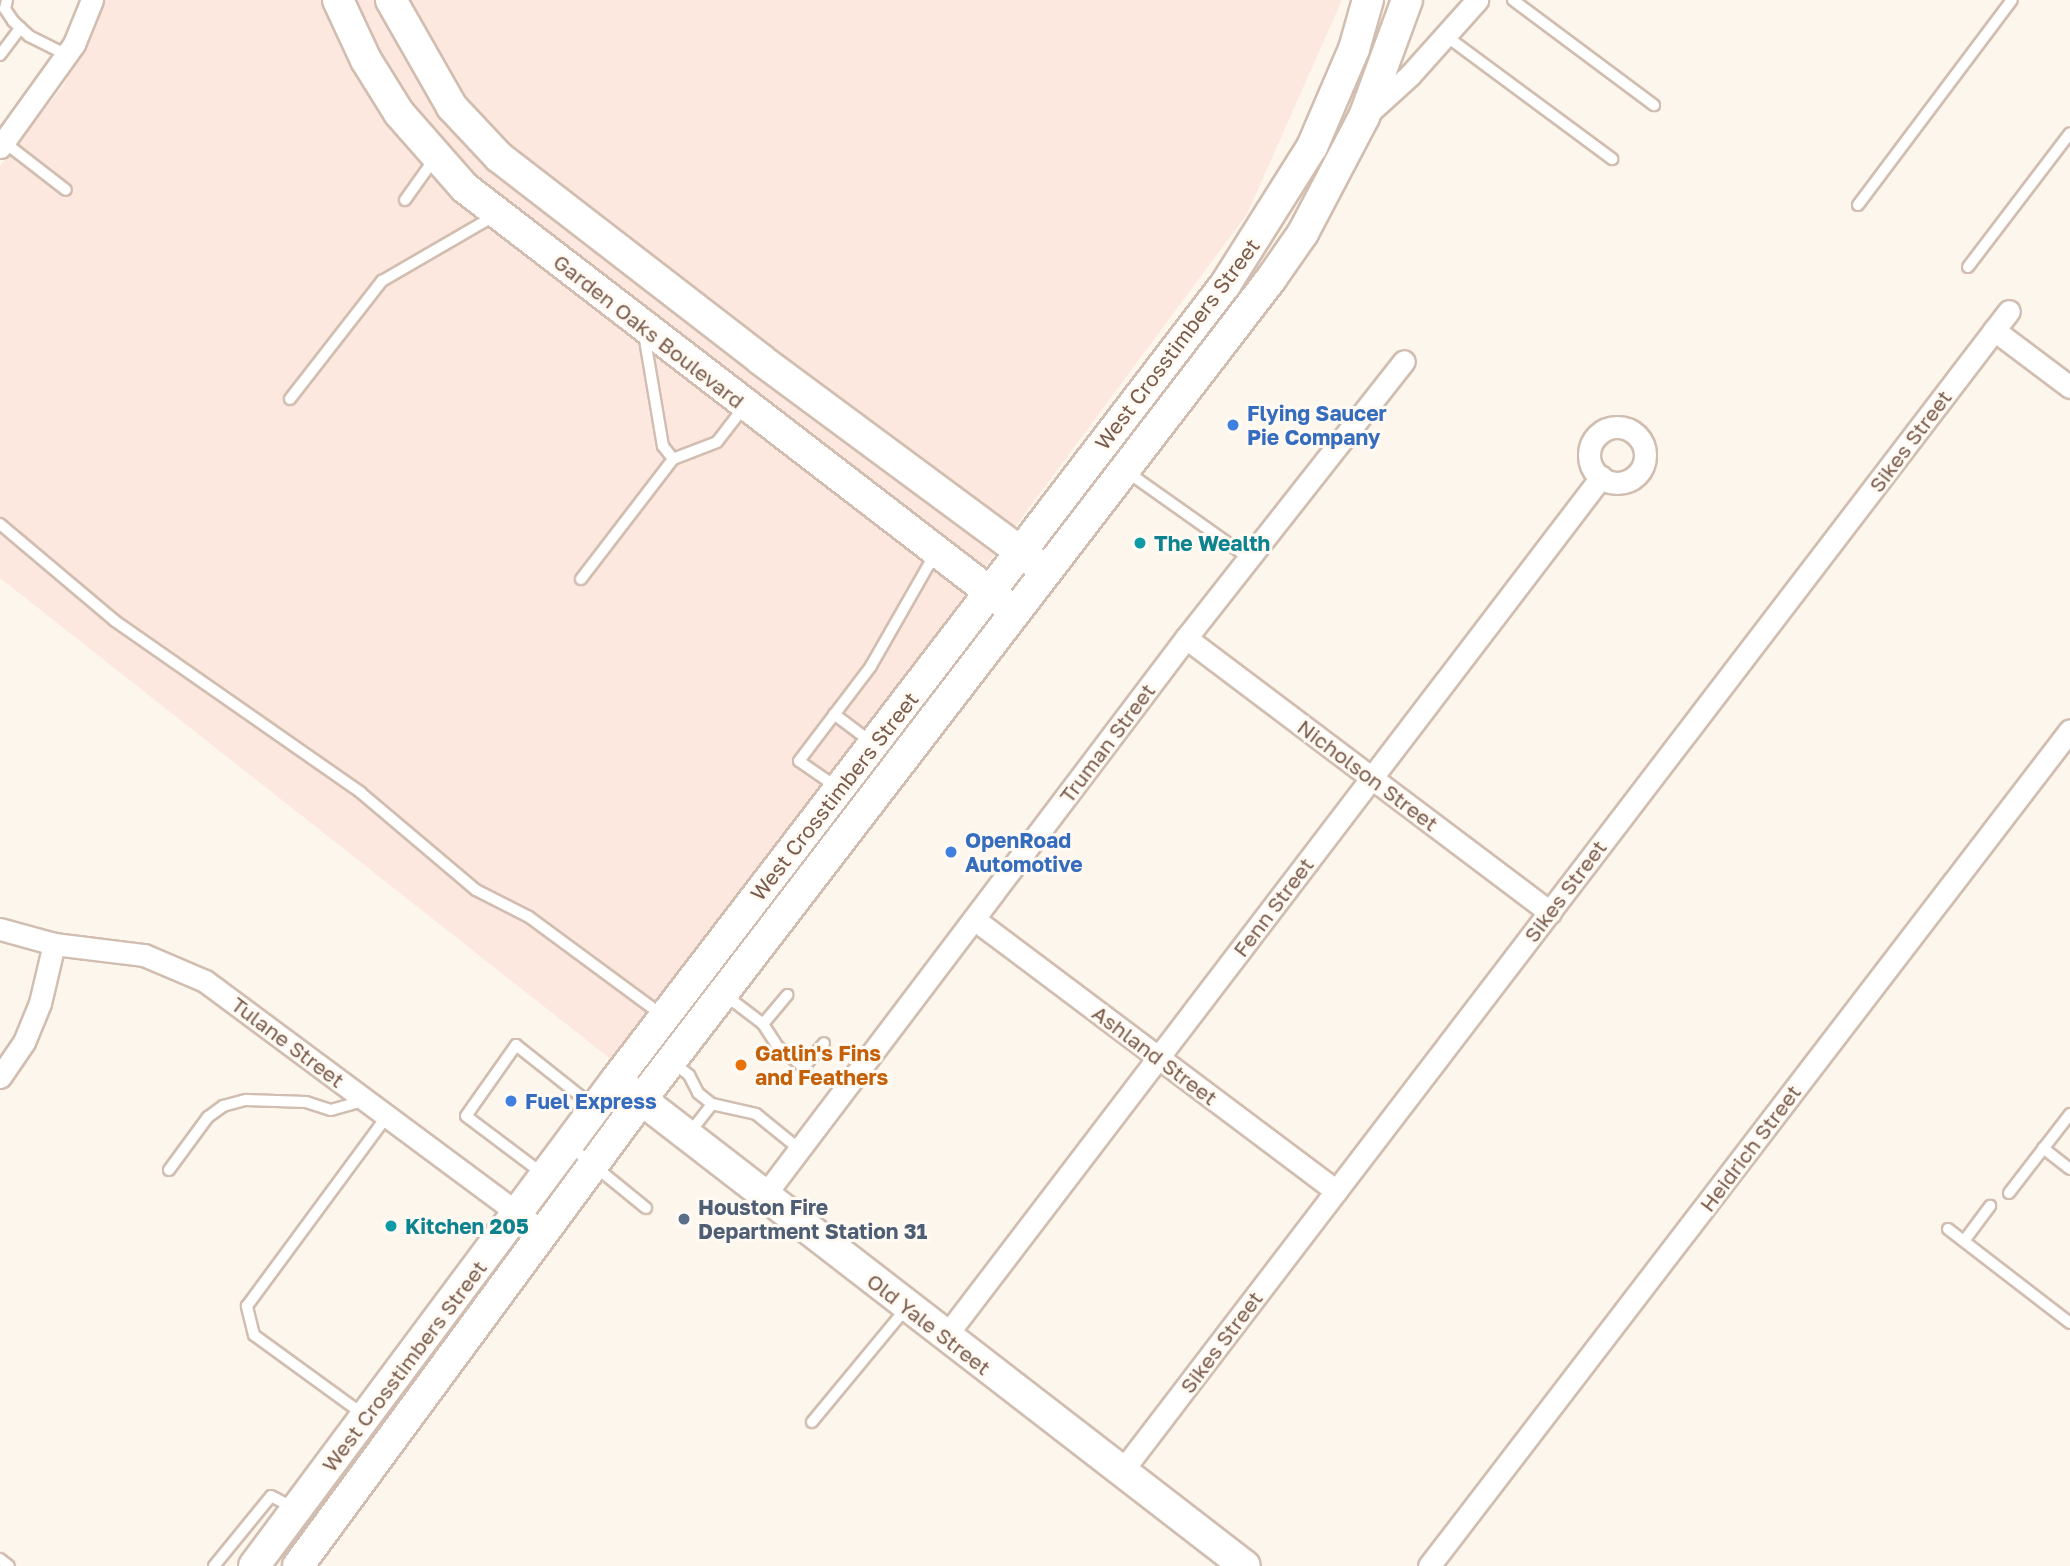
<!DOCTYPE html>
<style>
body{margin:0}
#map{position:relative;width:2070px;height:1566px;overflow:hidden;background:#fdf6ec;font-family:"Golos Text",sans-serif}
div>[style]{position:absolute}
.commercial>*{inset:0;background:#fde8e0}
.roads{filter:drop-shadow(2px 0 #d1beb0) drop-shadow(-2px 0 #d1beb0) drop-shadow(0 2px #d1beb0) drop-shadow(0 -2px #d1beb0)}
.lane>*{height:10px;margin:-5px;padding:0 5px;transform-origin:5px;border-radius:5px;background:#fff}
.street>*{height:21px;margin:-10.5px;padding:0 10.5px;transform-origin:10.5px;border-radius:10.5px;background:#fff}
.street>.ring{margin:-10.5px;padding:0;box-sizing:content-box;background:none;border:21px solid #fff;border-radius:50%}
.secondary>*{height:30px;margin:-15px;padding:0 15px;transform-origin:15px;border-radius:15px;background:#fff}
.dots>*{width:19px;height:19px;translate:-50% -50%;box-sizing:border-box;border:4px solid #fffaf3;border-radius:50%}
span{translate:-50% -50%;white-space:nowrap;text-align:center;line-height:1.15;-webkit-text-stroke:6px #fffaf3;paint-order:stroke}
.street-label{font-size:21px;color:#7a5c4d}
.shop-label{font-size:21px;color:#366cbe;font-weight:700}
.left{translate:0 -50%;text-align:left}
.culture-label{font-size:21px;color:#0d838f;font-weight:700}
.food-label{font-size:21px;color:#c56008;font-weight:700}
.service-label{font-size:21px;color:#4e5e75;font-weight:700}
</style>
<div id="map">
<div class="commercial">
<i style="clip-path:polygon(102px 0,1342px 0,1247px 214px,617px 1064px,0 578px,0 166px,64px 85px)"></i>
</div>
<div class="roads">
<div class="lane">
<i style="left:7px;top:0;width:9px;rotate:103deg"></i>
<i style="left:5px;top:9px;width:14px;rotate:56deg"></i>
<i style="left:13px;top:21px;width:22px;rotate:43deg"></i>
<i style="left:29px;top:36px;width:42px;rotate:26.6deg"></i>
<i style="left:1513px;top:0;width:176px;rotate:36.7deg"></i>
<i style="left:1446px;top:36px;width:207px;rotate:36.5deg"></i>
<i style="left:0;top:55px;width:34px;rotate:-53deg"></i>
<i style="left:4px;top:142px;width:78px;rotate:37.7deg"></i>
<i style="left:405px;top:200px;width:52px;rotate:-54.5deg"></i>
<i style="left:1858px;top:205px;width:256px;rotate:-53.1deg"></i>
<i style="left:1968px;top:267px;width:168px;rotate:-52.7deg"></i>
<i style="left:644px;top:334px;width:114px;rotate:80.4deg"></i>
<i style="left:663px;top:446px;width:16px;rotate:52deg"></i>
<i style="left:673px;top:459px;width:47px;rotate:-21.1deg"></i>
<i style="left:717px;top:442px;width:44px;rotate:-52.4deg"></i>
<i style="left:290px;top:399px;width:150px;rotate:-52.1deg"></i>
<i style="left:382px;top:281px;width:129px;rotate:-30.1deg"></i>
<i style="left:1126px;top:471px;width:151px;rotate:35.3deg"></i>
<i style="left:0;top:524px;width:150px;rotate:40.1deg"></i>
<i style="left:115px;top:621px;width:299px;rotate:34.9deg"></i>
<i style="left:360px;top:792px;width:152px;rotate:40.2deg"></i>
<i style="left:476px;top:890px;width:59px;rotate:27deg"></i>
<i style="left:529px;top:917px;width:165px;rotate:36.4deg"></i>
<i style="left:581px;top:579px;width:151px;rotate:-52.5deg"></i>
<i style="left:834px;top:714px;width:46px;rotate:37.1deg"></i>
<i style="left:838px;top:788px;width:47px;rotate:-145.3deg"></i>
<i style="left:799px;top:761px;width:119px;rotate:-52.8deg"></i>
<i style="left:871px;top:666px;width:129px;rotate:-60.3deg"></i>
<i style="left:725px;top:995px;width:48px;rotate:37.3deg"></i>
<i style="left:763px;top:1024px;width:38px;rotate:-50deg"></i>
<i style="left:763px;top:1024px;width:27px;rotate:57deg"></i>
<i style="left:778px;top:1047px;width:33px;rotate:38deg"></i>
<i style="left:804px;top:1067px;width:31px;rotate:-50deg"></i>
<i style="left:671px;top:1061px;width:23px;rotate:38deg"></i>
<i style="left:689px;top:1075px;width:20px;rotate:63deg"></i>
<i style="left:698px;top:1093px;width:18px;rotate:38deg"></i>
<i style="left:688px;top:1135px;width:39px;rotate:-52deg"></i>
<i style="left:712px;top:1104px;width:45px;rotate:12.8deg"></i>
<i style="left:756px;top:1114px;width:55px;rotate:39.1deg"></i>
<i style="left:570px;top:1146px;width:98px;rotate:39.2deg"></i>
<i style="left:2043px;top:1148px;width:34px;rotate:38deg"></i>
<i style="left:169px;top:1170px;width:66px;rotate:-53.7deg"></i>
<i style="left:208px;top:1117px;width:19px;rotate:-36deg"></i>
<i style="left:223px;top:1106px;width:24px;rotate:-15deg"></i>
<i style="left:246px;top:1100px;width:60px;rotate:1.9deg"></i>
<i style="left:306px;top:1102px;width:26px;rotate:18deg"></i>
<i style="left:331px;top:1110px;width:36px;rotate:-16deg"></i>
<i style="left:543px;top:1174px;width:96px;rotate:-143deg"></i>
<i style="left:466px;top:1116px;width:87px;rotate:-54.8deg"></i>
<i style="left:516px;top:1045px;width:98px;rotate:38.4deg"></i>
<i style="left:2009px;top:1193px;width:100px;rotate:-52.3deg"></i>
<i style="left:1948px;top:1229px;width:154px;rotate:37.6deg"></i>
<i style="left:1964px;top:1241px;width:44px;rotate:-53.4deg"></i>
<i style="left:364px;top:1415px;width:136px;rotate:-144deg"></i>
<i style="left:254px;top:1335px;width:30px;rotate:-104deg"></i>
<i style="left:247px;top:1306px;width:236px;rotate:-53.6deg"></i>
<i style="left:812px;top:1422px;width:149px;rotate:-50.4deg"></i>
<i style="left:0;top:1559px;width:11px;rotate:38deg"></i>
<i style="left:214px;top:1566px;width:90px;rotate:-50.8deg"></i>
<i style="left:271px;top:1496px;width:26px;rotate:28deg"></i>
</div>
<div class="street">
<i style="left:1365px;top:116px;width:61px;rotate:-42.3deg"></i>
<i style="left:1410px;top:75px;width:101px;rotate:-48.2deg"></i>
<i style="left:0;top:147px;width:127px;rotate:-54.3deg"></i>
<i style="left:74px;top:44px;width:48px;rotate:-67.8deg"></i>
<i style="left:1994px;top:330px;width:95px;rotate:36.9deg"></i>
<i class="ring" style="left:1589px;top:427px;width:35px;height:35px"></i>
<i style="left:1186px;top:638px;width:456px;rotate:37deg"></i>
<i style="left:974px;top:919px;width:453px;rotate:36.9deg"></i>
<i style="left:0;top:929px;width:56px;rotate:15.5deg"></i>
<i style="left:54px;top:944px;width:91px;rotate:7deg"></i>
<i style="left:144px;top:955px;width:66px;rotate:23.1deg"></i>
<i style="left:205px;top:981px;width:420px;rotate:36.6deg"></i>
<i style="left:0;top:1077px;width:42px;rotate:-55.6deg"></i>
<i style="left:24px;top:1042px;width:42px;rotate:-67.7deg"></i>
<i style="left:40px;top:1003px;width:61px;rotate:-76.7deg"></i>
<i style="left:764px;top:1196px;width:700px;rotate:-52.9deg"></i>
<i style="left:1186px;top:638px;width:352px;rotate:-51.8deg"></i>
<i style="left:945px;top:1337px;width:1082px;rotate:-52.66deg"></i>
<i style="left:1122px;top:1471px;width:1460px;rotate:-52.6deg"></i>
<i style="left:1429px;top:1566px;width:1053px;rotate:-52.52deg"></i>
</div>
<div class="secondary">
<i style="left:338px;top:0;width:66px;rotate:65deg"></i>
<i style="left:366px;top:60px;width:62px;rotate:58.1deg"></i>
<i style="left:399px;top:113px;width:100px;rotate:48.7deg"></i>
<i style="left:465px;top:188px;width:680px;rotate:37.59deg"></i>
<i style="left:391px;top:0;width:123px;rotate:60.3deg"></i>
<i style="left:452px;top:107px;width:69px;rotate:46.8deg"></i>
<i style="left:499px;top:157px;width:330px;rotate:37.7deg"></i>
<i style="left:760px;top:359px;width:343px;rotate:36.5deg"></i>
<i style="left:625px;top:1087px;width:783px;rotate:37.69deg"></i>
<i style="left:254px;top:1566px;width:606px;rotate:-53.32deg"></i>
<i style="left:616px;top:1080px;width:1001px;rotate:-52.55deg"></i>
<i style="left:1225px;top:285px;width:163px;rotate:-57.8deg"></i>
<i style="left:1312px;top:147px;width:107px;rotate:-66.8deg"></i>
<i style="left:1354px;top:49px;width:51px;rotate:-74.1deg"></i>
<i style="left:298px;top:1566px;width:579px;rotate:-53.65deg"></i>
<i style="left:641px;top:1100px;width:1035px;rotate:-52.5deg"></i>
<i style="left:1271px;top:279px;width:56px;rotate:-55.2deg"></i>
<i style="left:1303px;top:233px;width:131px;rotate:-62.3deg"></i>
<i style="left:1364px;top:117px;width:125px;rotate:-69.8deg"></i>
</div>
</div>
<div class="dots">
<i style="left:1233px;top:425px;background:#3f7fe0"></i>
<i style="left:1140px;top:543px;background:#0f9aa8"></i>
<i style="left:951px;top:852px;background:#3f7fe0"></i>
<i style="left:741px;top:1065px;background:#e8710a"></i>
<i style="left:511px;top:1101px;background:#3f7fe0"></i>
<i style="left:684px;top:1219px;background:#5c6f8a"></i>
<i style="left:391px;top:1226px;background:#0f9aa8"></i>
</div>
<div class="street-label">
<span style="left:649px;top:331px;rotate:38deg">Garden Oaks Boulevard</span>
<span style="left:1177px;top:344px;rotate:-53deg">West Crosstimbers Street</span>
<span style="left:1910px;top:441px;rotate:-53deg">Sikes Street</span>
<span style="left:1107px;top:743px;rotate:-53deg">Truman Street</span>
<span style="left:1368px;top:775px;rotate:37deg">Nicholson Street</span>
<span style="left:834px;top:796px;rotate:-52deg">West Crosstimbers Street</span>
<span style="left:1565px;top:891px;rotate:-53deg">Sikes Street</span>
<span style="left:1273px;top:907px;rotate:-53deg">Fenn Street</span>
<span style="left:288px;top:1042px;rotate:37deg">Tulane Street</span>
<span style="left:1155px;top:1055px;rotate:37deg">Ashland Street</span>
<span style="left:1750px;top:1148px;rotate:-53deg">Heidrich Street</span>
<span style="left:929px;top:1324px;rotate:38deg">Old Yale Street</span>
<span style="left:1221px;top:1342px;rotate:-53deg">Sikes Street</span>
<span style="left:404px;top:1366px;rotate:-53deg">West Crosstimbers Street</span>
</div>
<div class="shop-label">
<span class="left" style="left:1247px;top:425px">Flying Saucer<br>Pie Company</span>
<span class="left" style="left:965px;top:852px">OpenRoad<br>Automotive</span>
<span class="left" style="left:525px;top:1101px">Fuel Express</span>
</div>
<div class="culture-label">
<span class="left" style="left:1154px;top:543px">The Wealth</span>
<span class="left" style="left:405px;top:1226px">Kitchen 205</span>
</div>
<div class="food-label">
<span class="left" style="left:755px;top:1065px">Gatlin's Fins<br>and Feathers</span>
</div>
<div class="service-label">
<span class="left" style="left:698px;top:1219px">Houston Fire<br>Department Station 31</span>
</div>
</div>
